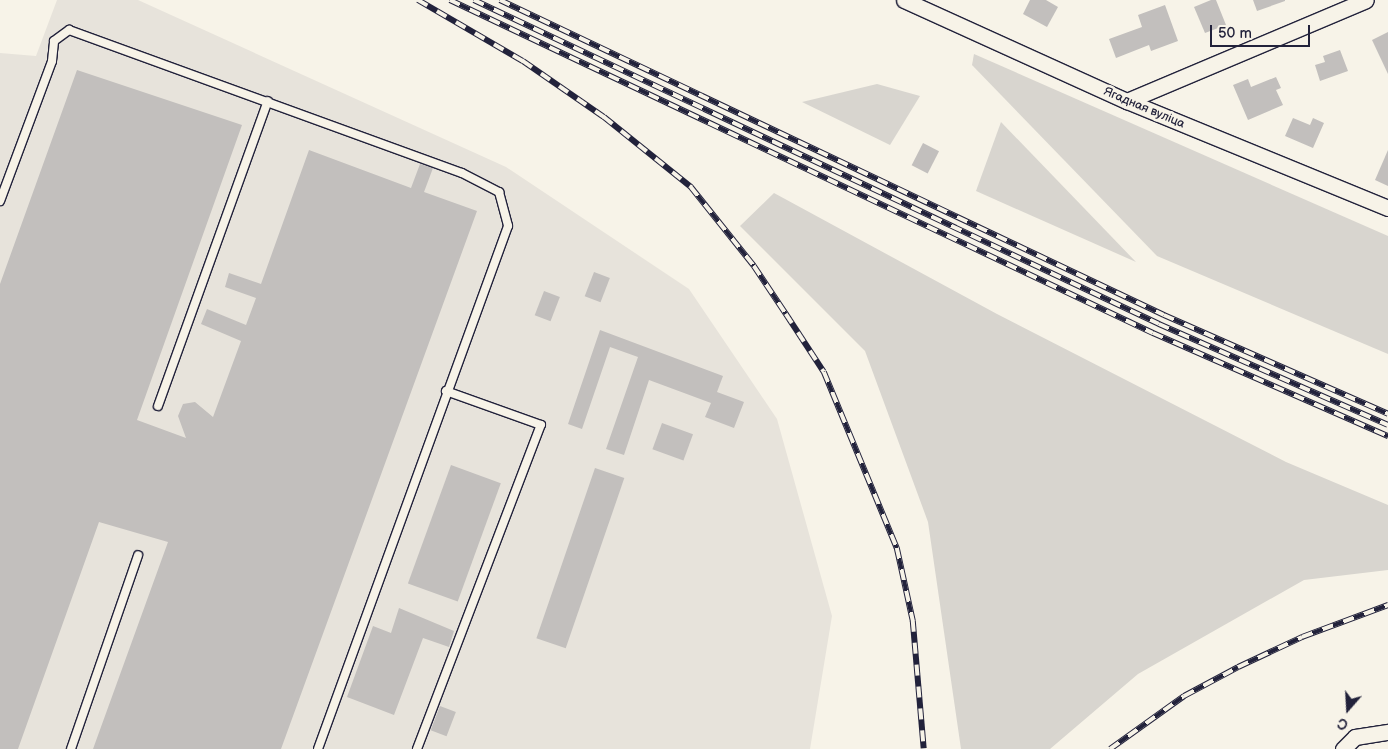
<!DOCTYPE html>
<meta charset="utf-8">
<style>
body{margin:0}
#map{position:relative;width:1388px;height:749px;overflow:hidden;background:#f7f3e8;font-family:"Balsamiq Sans",sans-serif}
div>[style]{position:absolute}
.built>*{inset:0;background:#e7e3db}
.green>*{inset:0;background:#d8d5cf}
.building>*{inset:0;background:#c2bfbd;transform-origin:0 0}
.roads{filter:drop-shadow(1px 0 #22223b) drop-shadow(-1px 0 #22223b) drop-shadow(0 1px #22223b) drop-shadow(0 -1px #22223b)}
.service>*{height:8px;margin:-4px;padding:0 4px;transform-origin:4px;border-radius:4px;background:#f7f3e8}
.minor>*{height:15px;margin:-7.5px;padding:0 7.5px;transform-origin:7.5px;border-radius:7.5px;background:#f7f3e8}
.rail>*{height:5.5px;margin-top:-2.75px;transform-origin:0;background:repeating-linear-gradient(90deg,#f7f3e8 0 11px,#22223b 0 22px);box-sizing:border-box;border-block:1px solid #22223b}
span{translate:-50% -50%;white-space:nowrap;text-align:center;line-height:1.15;-webkit-text-stroke:5px #f7f3e8;paint-order:stroke}
.street-label{font-size:12px;color:#22223b}
.north{position:absolute;left:1323px;top:684px;width:50px;height:50px;-webkit-text-stroke:4px #f7f3e8;paint-order:stroke;rotate:199deg;font-size:14px;font-weight:700;line-height:20px;text-align:center;color:#22223b}
.north::after{content:'';display:block;margin:auto;width:18px;height:22px;background:#22223b;clip-path:polygon(50% 0,100% 100%,50% 72%,0 100%)}
.scale{position:absolute;left:1210px;top:25px;width:100px;height:22px;box-sizing:border-box;border:2px solid #22223b;border-top:0;padding-left:6px;font-size:15px;line-height:18px;white-space:nowrap;color:#22223b;-webkit-text-stroke:4px #f7f3e8;paint-order:stroke}
</style>
<div id="map">
<div class="built">
<i style="clip-path:polygon(57px 0,138px 0,506px 167px,689px 289px,777px 419px,832px 616px,810px 749px,0 749px,0 53px,36px 56px)"></i>
</div>
<div class="green">
<i style="clip-path:polygon(974px 54px,1388px 236px,1388px 354px,1157px 256px,972px 65px)"></i>
<i style="clip-path:polygon(877px 84px,920px 96px,890px 145px,802px 102px)"></i>
<i style="clip-path:polygon(1001px 122px,1136px 262px,976px 191px)"></i>
<i style="clip-path:polygon(774px 193px,997px 314px,1286px 462px,1388px 505px,1388px 570px,1304px 580px,1138px 674px,1050px 749px,961px 749px,928px 522px,865px 351px,740px 226px)"></i>
</div>
<div class="building">
<i style="clip-path:polygon(1030px 0,1046px 0,1058px 7px,1047px 27px,1023px 14px)"></i>
<i style="clip-path:polygon(1211px 0,1216px 0,1226px 25px,1205px 33px,1194px 7px)"></i>
<i style="clip-path:polygon(1253px 0,1285px 0,1285px 1px,1257px 11px)"></i>
<i style="clip-path:polygon(1165px 5px,1178px 41px,1151px 51px,1149px 45px,1116px 58px,1109px 39px,1142px 27px,1138px 15px)"></i>
<i style="clip-path:polygon(1388px 32px,1388px 74px,1372px 40px)"></i>
<i style="clip-path:polygon(1340px 50px,1348px 71px,1320px 81px,1315px 65px,1325px 62px,1323px 56px)"></i>
<i style="clip-path:polygon(77px 70px,242px 125px,137px 420px,186px 438px,178px 416px,183px 404px,195px 402px,213px 417px,241px 341px,201px 324px,207px 309px,246px 325px,256px 298px,225px 287px,229px 273px,261px 284px,309px 150px,411px 188px,420px 164px,433px 168px,424px 192px,477px 211px,281px 749px,93px 749px,168px 542px,99px 522px,18px 749px,0 749px,0 284px)"></i>
<i style="clip-path:polygon(1276px 77px,1281px 88px,1276px 90px,1283px 105px,1248px 120px,1233px 85px,1248px 79px,1251px 87px)"></i>
<i style="clip-path:polygon(1293px 118px,1310px 125px,1313px 118px,1324px 123px,1313px 148px,1285px 136px)"></i>
<i style="left:923px;top:143px;width:18px;height:25px;rotate:27deg"></i>
<i style="clip-path:polygon(1388px 150px,1388px 186px,1375px 180px)"></i>
<i style="left:594px;top:272px;width:17px;height:26px;rotate:21deg"></i>
<i style="left:544px;top:291px;width:17px;height:26px;rotate:21deg"></i>
<i style="clip-path:polygon(600px 330px,723px 376px,717px 392px,744px 402px,734px 428px,705px 417px,711px 403px,649px 380px,624px 455px,606px 449px,638px 357px,610px 347px,582px 429px,568px 424px)"></i>
<i style="left:662px;top:423px;width:33px;height:28px;rotate:20deg"></i>
<i style="left:451px;top:465px;width:53px;height:126px;rotate:20deg"></i>
<i style="left:595px;top:468px;width:31px;height:180px;rotate:19deg"></i>
<i style="clip-path:polygon(399px 608px,454px 631px,449px 647px,423px 638px,394px 715px,347px 697px,373px 626px,391px 633px)"></i>
<i style="left:440px;top:706px;width:17px;height:26px;rotate:21deg"></i>
</div>
<div class="roads">
<div class="service">
<i style="left:0;top:201px;width:149px;rotate:-69.6deg"></i>
<i style="left:52px;top:61px;width:20px;rotate:-84deg"></i>
<i style="left:54px;top:41px;width:19px;rotate:-36deg"></i>
<i style="left:69px;top:30px;width:418px;rotate:20deg"></i>
<i style="left:462px;top:173px;width:42px;rotate:27.2deg"></i>
<i style="left:499px;top:192px;width:35px;rotate:75deg"></i>
<i style="left:508px;top:226px;width:556px;rotate:109.97deg"></i>
<i style="left:158px;top:406px;width:324px;rotate:-70.2deg"></i>
<i style="left:71px;top:749px;width:205px;rotate:-70.9deg"></i>
<i style="left:417px;top:749px;width:347px;rotate:-69.1deg"></i>
<i style="left:541px;top:425px;width:101px;rotate:-160.3deg"></i>
</div>
<div class="minor">
<i style="left:904px;top:0;width:245px;rotate:24.4deg"></i>
<i style="left:1127px;top:101px;width:282px;rotate:22.3deg"></i>
<i style="left:1127px;top:101px;width:259px;rotate:-22.9deg"></i>
<i style="left:1343px;top:749px;width:17px;rotate:-45deg"></i>
<i style="left:1355px;top:737px;width:33px;rotate:-9deg"></i>
</div>
</div>
<div class="rail">
<i style="left:418px;top:0;width:121px;rotate:30.2deg"></i>
<i style="left:523px;top:61px;width:98px;rotate:34.7deg"></i>
<i style="left:604px;top:117px;width:112px;rotate:38.8deg"></i>
<i style="left:691px;top:187px;width:101px;rotate:51.4deg"></i>
<i style="left:754px;top:266px;width:58px;rotate:56.3deg"></i>
<i style="left:786px;top:314px;width:69px;rotate:56.8deg"></i>
<i style="left:824px;top:372px;width:191px;rotate:67.5deg"></i>
<i style="left:897px;top:548px;width:75px;rotate:77.6deg"></i>
<i style="left:913px;top:621px;width:128px;rotate:85.1deg"></i>
<i style="left:450px;top:0;width:778px;rotate:25.35deg"></i>
<i style="left:1153px;top:333px;width:257px;rotate:23.7deg"></i>
<i style="left:474px;top:0;width:758px;rotate:25.31deg"></i>
<i style="left:1159px;top:324px;width:250px;rotate:23.8deg"></i>
<i style="left:500px;top:0;width:735px;rotate:25.38deg"></i>
<i style="left:1164px;top:315px;width:245px;rotate:23.8deg"></i>
<i style="left:1110px;top:749px;width:91px;rotate:-35.6deg"></i>
<i style="left:1184px;top:696px;width:61px;rotate:-28.2deg"></i>
<i style="left:1238px;top:667px;width:71px;rotate:-25.1deg"></i>
<i style="left:1302px;top:637px;width:92px;rotate:-20.4deg"></i>
</div>
<div class="street-label">
<span style="left:1144px;top:108px;rotate:23deg">Ягадная вуліца</span>
</div>
<div class="north">С</div>
<div class="scale">50 m</div>
</div>
